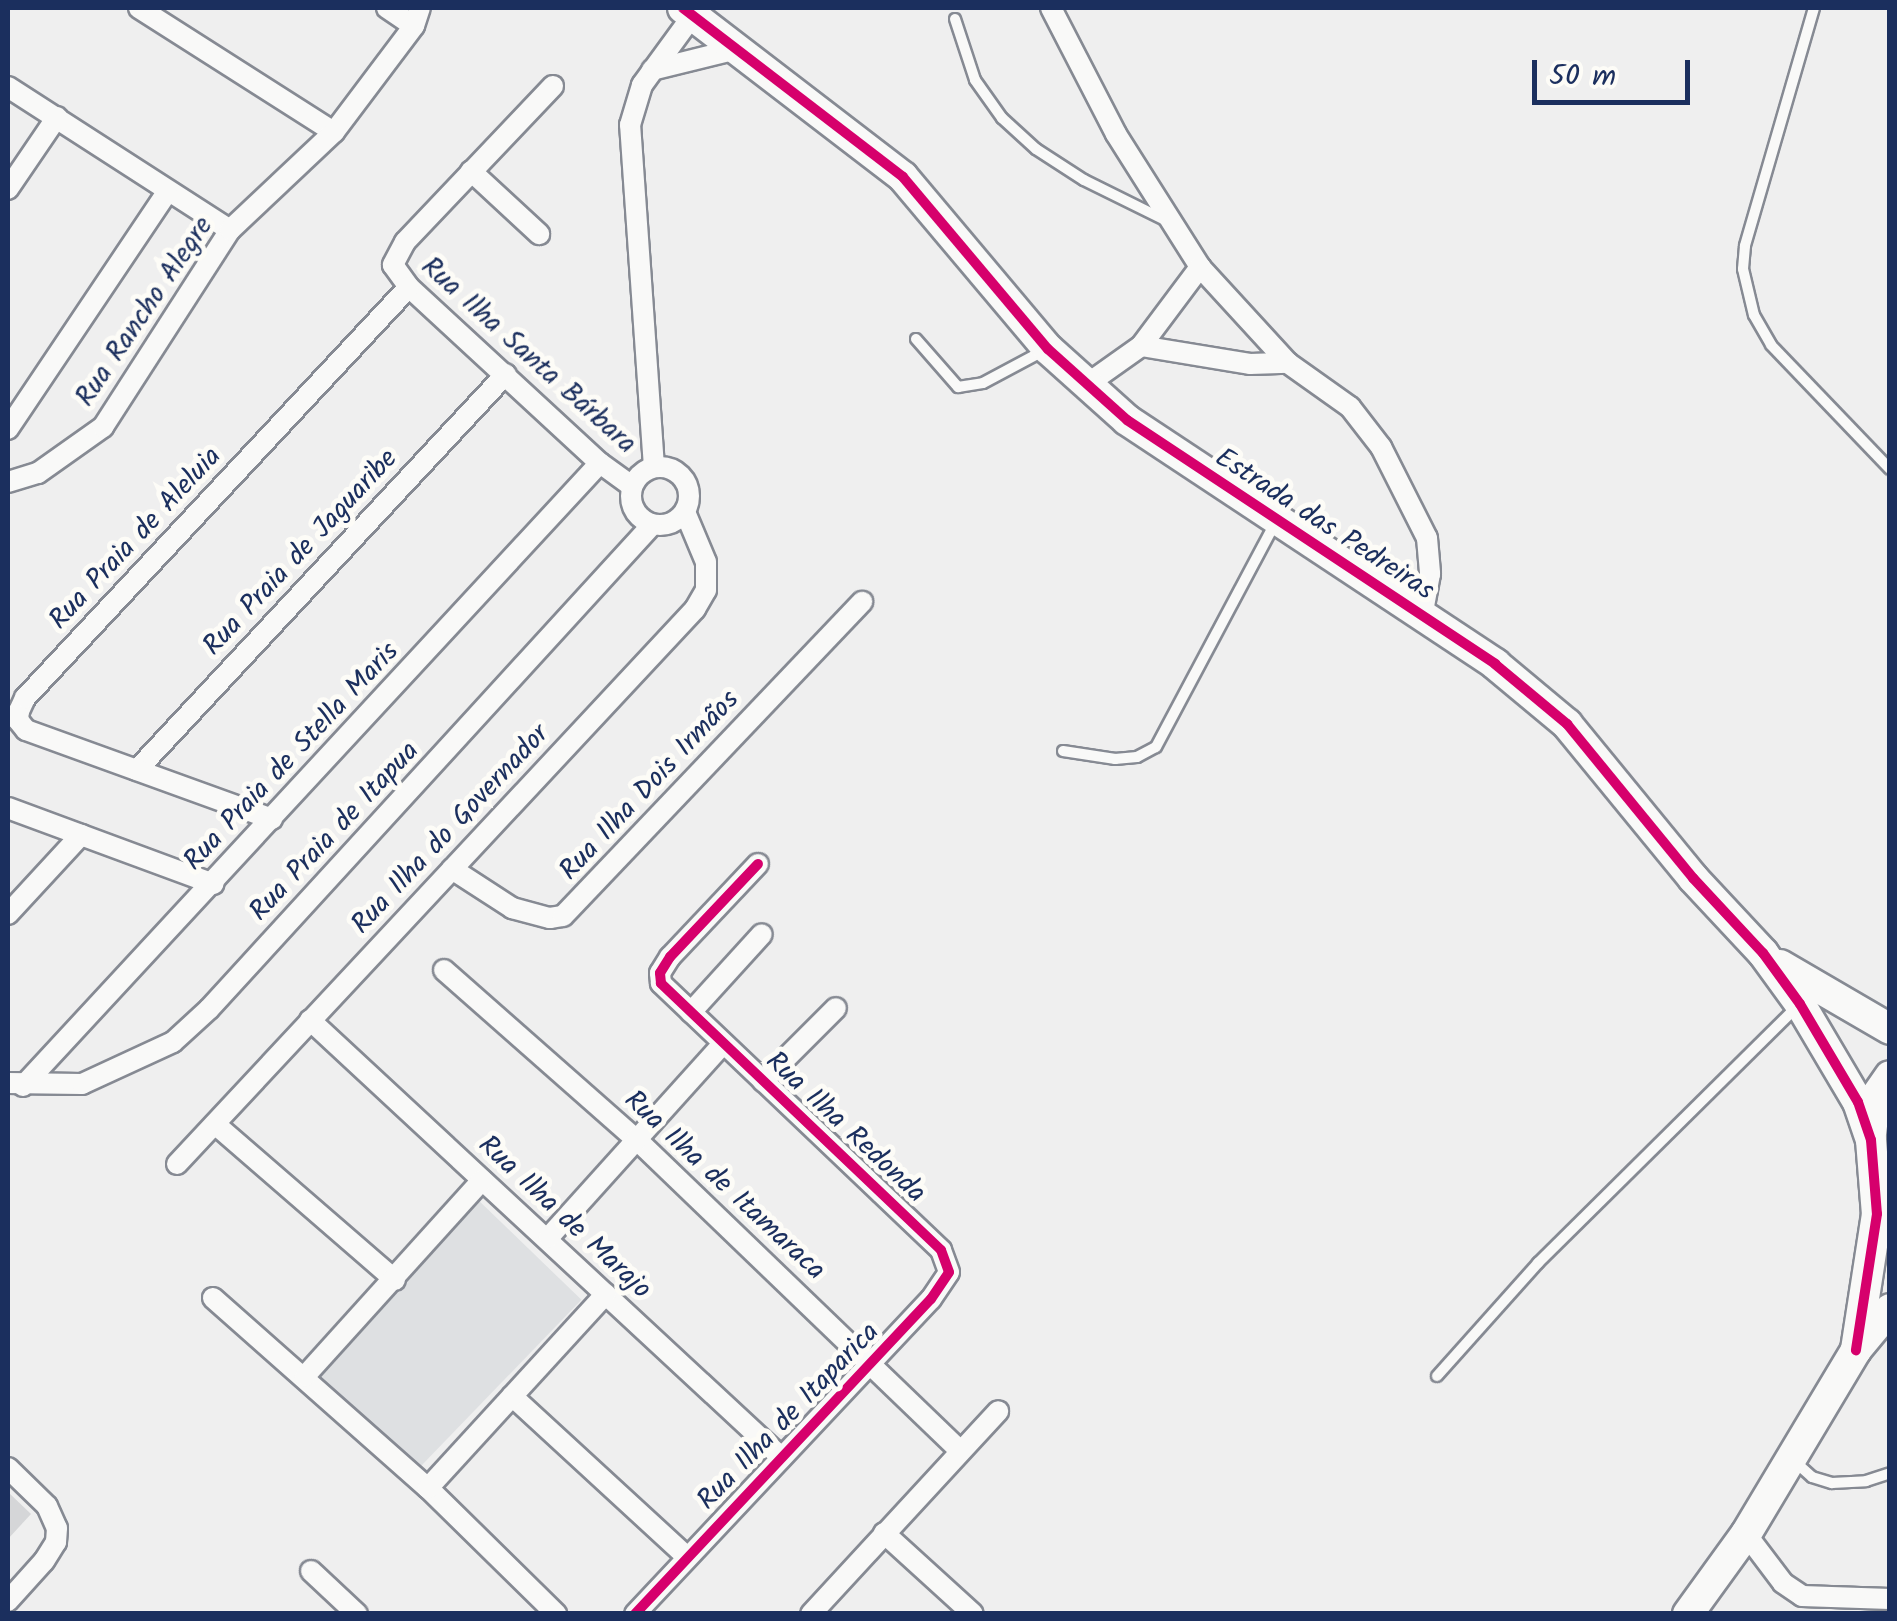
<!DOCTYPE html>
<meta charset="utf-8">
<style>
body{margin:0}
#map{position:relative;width:1897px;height:1621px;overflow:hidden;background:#efefef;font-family:Kalam,sans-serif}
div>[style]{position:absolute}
.green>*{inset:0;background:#dee0e2;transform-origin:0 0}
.building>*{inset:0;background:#d5d6d8}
.roads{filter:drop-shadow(2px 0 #868a93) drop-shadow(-2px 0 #868a93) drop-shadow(0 2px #868a93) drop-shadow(0 -2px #868a93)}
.lane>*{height:10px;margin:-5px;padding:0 5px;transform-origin:5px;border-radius:5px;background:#f9f9f8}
.street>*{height:20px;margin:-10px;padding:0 10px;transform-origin:10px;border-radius:10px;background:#f9f9f8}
.street>.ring{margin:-10px;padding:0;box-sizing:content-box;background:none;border:20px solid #f9f9f8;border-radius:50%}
.secondary>*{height:30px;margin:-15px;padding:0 15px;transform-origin:15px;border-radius:15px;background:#f9f9f8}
.cycleway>*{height:10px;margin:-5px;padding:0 5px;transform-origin:5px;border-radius:5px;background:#d6006c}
span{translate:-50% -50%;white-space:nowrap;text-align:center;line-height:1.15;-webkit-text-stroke:10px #fdfcf7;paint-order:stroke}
.street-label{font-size:28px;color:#1b2f5e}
.frame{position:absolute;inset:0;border:10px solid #1b2f5e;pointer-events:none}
.scale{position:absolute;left:1532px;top:60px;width:158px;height:45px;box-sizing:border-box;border:5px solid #1b2f5e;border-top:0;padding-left:12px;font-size:30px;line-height:35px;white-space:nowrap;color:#1b2f5e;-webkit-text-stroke:8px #fdfcf7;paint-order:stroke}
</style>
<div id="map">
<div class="green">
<i style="left:475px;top:1197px;width:148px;height:240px;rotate:44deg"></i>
</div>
<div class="building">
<i style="clip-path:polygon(8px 1492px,31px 1514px,8px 1539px)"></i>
</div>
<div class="roads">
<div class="lane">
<i style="left:1814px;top:8px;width:248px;rotate:106.2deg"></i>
<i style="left:1745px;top:246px;width:23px;rotate:95deg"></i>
<i style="left:1743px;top:269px;width:47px;rotate:76.6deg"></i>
<i style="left:1754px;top:315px;width:34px;rotate:60deg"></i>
<i style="left:1771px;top:345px;width:172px;rotate:46.2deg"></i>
<i style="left:955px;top:19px;width:64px;rotate:71.8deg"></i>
<i style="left:975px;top:80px;width:47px;rotate:54.6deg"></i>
<i style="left:1002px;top:118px;width:46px;rotate:42.4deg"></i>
<i style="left:1036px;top:149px;width:57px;rotate:32.9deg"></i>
<i style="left:1084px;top:180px;width:90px;rotate:26.3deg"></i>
<i style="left:916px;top:339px;width:64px;rotate:48.8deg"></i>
<i style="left:958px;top:387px;width:25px;rotate:-9deg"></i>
<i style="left:983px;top:383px;width:68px;rotate:-28.1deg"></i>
<i style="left:1063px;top:751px;width:53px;rotate:8.7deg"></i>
<i style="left:1115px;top:759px;width:22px;rotate:-5deg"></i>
<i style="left:1137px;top:757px;width:21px;rotate:-28deg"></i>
<i style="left:1156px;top:747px;width:254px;rotate:-62deg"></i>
<i style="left:1437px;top:1376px;width:152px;rotate:-48.2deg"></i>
<i style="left:1538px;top:1263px;width:363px;rotate:-44.7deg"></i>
<i style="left:1792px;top:1459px;width:27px;rotate:42deg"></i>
<i style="left:1812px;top:1477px;width:21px;rotate:17deg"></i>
<i style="left:1832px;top:1483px;width:34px;rotate:-3deg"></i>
<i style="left:1866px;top:1481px;width:25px;rotate:-18deg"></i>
</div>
<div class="street">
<i style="left:139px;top:8px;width:231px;rotate:32.5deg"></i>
<i style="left:387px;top:8px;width:32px;rotate:34deg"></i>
<i style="left:1051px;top:8px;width:142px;rotate:62.7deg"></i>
<i style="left:1116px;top:134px;width:157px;rotate:57.7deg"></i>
<i style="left:1200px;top:267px;width:130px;rotate:47.5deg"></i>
<i style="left:1288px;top:363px;width:76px;rotate:35.4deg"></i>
<i style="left:1350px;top:407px;width:51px;rotate:52.2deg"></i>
<i style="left:1381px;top:447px;width:102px;rotate:63.2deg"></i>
<i style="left:1427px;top:538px;width:36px;rotate:85deg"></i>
<i style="left:1430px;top:574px;width:44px;rotate:100.5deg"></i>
<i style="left:652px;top:70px;width:88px;rotate:-13.9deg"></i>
<i style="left:553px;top:86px;width:215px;rotate:133.5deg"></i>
<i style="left:405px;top:242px;width:26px;rotate:118deg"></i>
<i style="left:393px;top:265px;width:27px;rotate:54deg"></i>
<i style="left:409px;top:287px;width:260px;rotate:42.7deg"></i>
<i style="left:600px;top:463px;width:39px;rotate:36deg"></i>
<i style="left:8px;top:87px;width:264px;rotate:32.8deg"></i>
<i style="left:471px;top:171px;width:93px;rotate:42.8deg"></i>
<i style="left:8px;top:189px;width:87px;rotate:-55.8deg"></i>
<i style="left:1141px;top:346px;width:110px;rotate:9.4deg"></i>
<i style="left:1250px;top:364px;width:38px;rotate:-2deg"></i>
<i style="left:1086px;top:385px;width:67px;rotate:-35.3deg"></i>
<i style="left:1141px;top:346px;width:99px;rotate:-53.2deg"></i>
<i style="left:8px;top:429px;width:285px;rotate:-56.1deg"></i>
<i class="ring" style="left:631px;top:467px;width:38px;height:38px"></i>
<i style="left:654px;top:467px;width:343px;rotate:-94deg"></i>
<i style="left:630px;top:125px;width:42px;rotate:-73.3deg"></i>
<i style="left:642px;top:85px;width:87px;rotate:-53.9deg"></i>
<i style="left:8px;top:482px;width:31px;rotate:-17deg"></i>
<i style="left:38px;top:473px;width:80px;rotate:-35.3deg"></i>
<i style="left:103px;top:427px;width:234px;rotate:-57.2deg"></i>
<i style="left:230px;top:230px;width:143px;rotate:-43.3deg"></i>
<i style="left:334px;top:132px;width:133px;rotate:-53deg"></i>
<i style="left:414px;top:26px;width:19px;rotate:-72deg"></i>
<i style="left:137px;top:770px;width:541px;rotate:-47.02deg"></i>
<i style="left:8px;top:808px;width:219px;rotate:20.3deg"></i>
<i style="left:272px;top:819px;width:262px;rotate:-160.1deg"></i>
<i style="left:26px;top:730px;width:13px;rotate:-129deg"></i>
<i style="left:18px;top:720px;width:9px;rotate:-84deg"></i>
<i style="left:19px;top:711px;width:14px;rotate:-65deg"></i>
<i style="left:25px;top:698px;width:562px;rotate:-46.95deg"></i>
<i style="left:452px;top:869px;width:72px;rotate:33deg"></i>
<i style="left:512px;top:908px;width:39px;rotate:15deg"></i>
<i style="left:550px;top:918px;width:13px;rotate:-9deg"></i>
<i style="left:563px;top:916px;width:434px;rotate:-46.4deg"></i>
<i style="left:8px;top:914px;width:108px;rotate:-47.3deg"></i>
<i style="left:444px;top:970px;width:256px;rotate:41.4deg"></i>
<i style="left:636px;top:1139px;width:448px;rotate:43.9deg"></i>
<i style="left:691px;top:1012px;width:105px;rotate:-47.7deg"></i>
<i style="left:310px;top:1020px;width:643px;rotate:42.86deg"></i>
<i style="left:763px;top:1081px;width:103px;rotate:-45deg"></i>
<i style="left:8px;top:1083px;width:74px;rotate:0.8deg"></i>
<i style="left:82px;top:1084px;width:100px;rotate:-24.8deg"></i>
<i style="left:173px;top:1042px;width:49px;rotate:-42.5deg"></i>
<i style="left:209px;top:1009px;width:656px;rotate:-47.53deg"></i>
<i style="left:23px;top:1086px;width:849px;rotate:-47.2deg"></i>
<i style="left:215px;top:1124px;width:238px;rotate:40.9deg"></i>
<i style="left:177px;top:1164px;width:759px;rotate:-46.97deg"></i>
<i style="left:695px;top:609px;width:22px;rotate:-60deg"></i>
<i style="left:706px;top:590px;width:28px;rotate:-90deg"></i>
<i style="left:706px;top:562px;width:54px;rotate:-112.8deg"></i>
<i style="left:549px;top:1237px;width:258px;rotate:-48deg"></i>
<i style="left:213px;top:1298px;width:287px;rotate:41.5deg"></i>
<i style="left:428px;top:1488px;width:180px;rotate:44.5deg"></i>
<i style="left:305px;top:1376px;width:264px;rotate:-47.9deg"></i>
<i style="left:512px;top:1396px;width:238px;rotate:42.6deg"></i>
<i style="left:8px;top:1468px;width:54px;rotate:44.3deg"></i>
<i style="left:47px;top:1506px;width:24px;rotate:66deg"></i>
<i style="left:57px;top:1528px;width:14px;rotate:94deg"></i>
<i style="left:56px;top:1542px;width:22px;rotate:122deg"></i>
<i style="left:44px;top:1561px;width:54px;rotate:132deg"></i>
<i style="left:428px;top:1488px;width:263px;rotate:-47.5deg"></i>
<i style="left:884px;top:1533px;width:120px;rotate:42.3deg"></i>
<i style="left:1746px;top:1534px;width:61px;rotate:52.9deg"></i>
<i style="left:1783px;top:1583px;width:23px;rotate:34deg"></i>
<i style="left:1802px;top:1596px;width:88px;rotate:2deg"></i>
<i style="left:311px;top:1571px;width:63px;rotate:43.1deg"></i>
<i style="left:635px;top:1614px;width:432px;rotate:-46.8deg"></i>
<i style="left:931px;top:1299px;width:32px;rotate:-56deg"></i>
<i style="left:949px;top:1272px;width:23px;rotate:-110deg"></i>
<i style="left:941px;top:1250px;width:387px;rotate:-136.4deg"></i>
<i style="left:661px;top:983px;width:10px;rotate:-96deg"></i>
<i style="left:660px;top:973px;width:19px;rotate:-58deg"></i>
<i style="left:670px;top:957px;width:128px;rotate:-46.6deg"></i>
<i style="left:811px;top:1614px;width:276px;rotate:-47.3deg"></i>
</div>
<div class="secondary">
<i style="left:683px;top:8px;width:277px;rotate:37.5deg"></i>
<i style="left:903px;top:177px;width:225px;rotate:49.9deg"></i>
<i style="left:1048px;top:349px;width:106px;rotate:41.9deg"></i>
<i style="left:1127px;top:420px;width:442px;rotate:33.5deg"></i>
<i style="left:1495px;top:664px;width:94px;rotate:39.8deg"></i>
<i style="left:1567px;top:724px;width:199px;rotate:50.7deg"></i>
<i style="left:1693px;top:878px;width:103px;rotate:47deg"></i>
<i style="left:1763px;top:953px;width:63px;rotate:54deg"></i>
<i style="left:1800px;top:1004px;width:114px;rotate:59.4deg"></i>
<i style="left:1858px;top:1102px;width:40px;rotate:71.1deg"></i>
<i style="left:1871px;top:1140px;width:74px;rotate:85.4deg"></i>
<i style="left:1877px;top:1214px;width:138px;rotate:98.8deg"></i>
<i style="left:1780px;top:965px;width:127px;rotate:30.2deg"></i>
<i style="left:1871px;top:1134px;width:38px;rotate:-83deg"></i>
<i style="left:1876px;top:1096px;width:24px;rotate:-55deg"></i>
<i style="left:1688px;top:1614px;width:99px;rotate:-54.1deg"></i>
<i style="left:1746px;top:1534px;width:214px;rotate:-59.1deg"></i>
<i style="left:1856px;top:1350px;width:53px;rotate:-50.3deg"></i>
</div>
</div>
<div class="cycleway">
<i style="left:683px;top:8px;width:277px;rotate:37.5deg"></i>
<i style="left:903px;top:177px;width:225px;rotate:49.9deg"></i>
<i style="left:1048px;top:349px;width:106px;rotate:41.9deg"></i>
<i style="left:1127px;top:420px;width:442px;rotate:33.5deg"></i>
<i style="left:1495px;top:664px;width:94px;rotate:39.8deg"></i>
<i style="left:1567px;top:724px;width:199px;rotate:50.7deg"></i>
<i style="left:1693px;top:878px;width:103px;rotate:47deg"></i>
<i style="left:1763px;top:953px;width:63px;rotate:54deg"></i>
<i style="left:1800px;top:1004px;width:114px;rotate:59.4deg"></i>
<i style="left:1858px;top:1102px;width:40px;rotate:71.1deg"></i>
<i style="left:1871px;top:1140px;width:74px;rotate:85.4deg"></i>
<i style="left:1877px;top:1214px;width:138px;rotate:98.8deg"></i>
<i style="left:635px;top:1614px;width:432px;rotate:-46.8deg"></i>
<i style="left:931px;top:1299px;width:32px;rotate:-56deg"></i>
<i style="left:949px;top:1272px;width:23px;rotate:-110deg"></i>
<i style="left:941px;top:1250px;width:387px;rotate:-136.4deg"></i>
<i style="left:661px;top:983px;width:10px;rotate:-96deg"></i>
<i style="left:660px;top:973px;width:19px;rotate:-58deg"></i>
<i style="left:670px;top:957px;width:128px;rotate:-46.6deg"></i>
</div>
<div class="street-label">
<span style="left:145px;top:312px;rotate:-56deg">Rua Rancho Alegre</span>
<span style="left:528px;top:356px;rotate:42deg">Rua Ilha Santa Bárbara</span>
<span style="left:1324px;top:525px;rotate:33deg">Estrada das Pedreiras</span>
<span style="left:136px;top:539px;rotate:-47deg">Rua Praia de Aleluia</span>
<span style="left:301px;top:553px;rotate:-47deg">Rua Praia de Jaguaribe</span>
<span style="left:292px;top:757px;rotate:-47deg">Rua Praia de Stella Maris</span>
<span style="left:650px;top:786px;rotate:-47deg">Rua Ilha Dois Irmãos</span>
<span style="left:451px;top:830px;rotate:-47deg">Rua Ilha do Governador</span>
<span style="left:335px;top:832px;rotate:-47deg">Rua Praia de Itapua</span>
<span style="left:845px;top:1128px;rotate:43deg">Rua Ilha Redonda</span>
<span style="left:724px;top:1186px;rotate:43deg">Rua Ilha de Itamaraca</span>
<span style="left:564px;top:1218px;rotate:43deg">Rua Ilha de Marajo</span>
<span style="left:789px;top:1417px;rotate:-46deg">Rua Ilha de Itaparica</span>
</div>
<div class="frame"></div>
<div class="scale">50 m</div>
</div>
